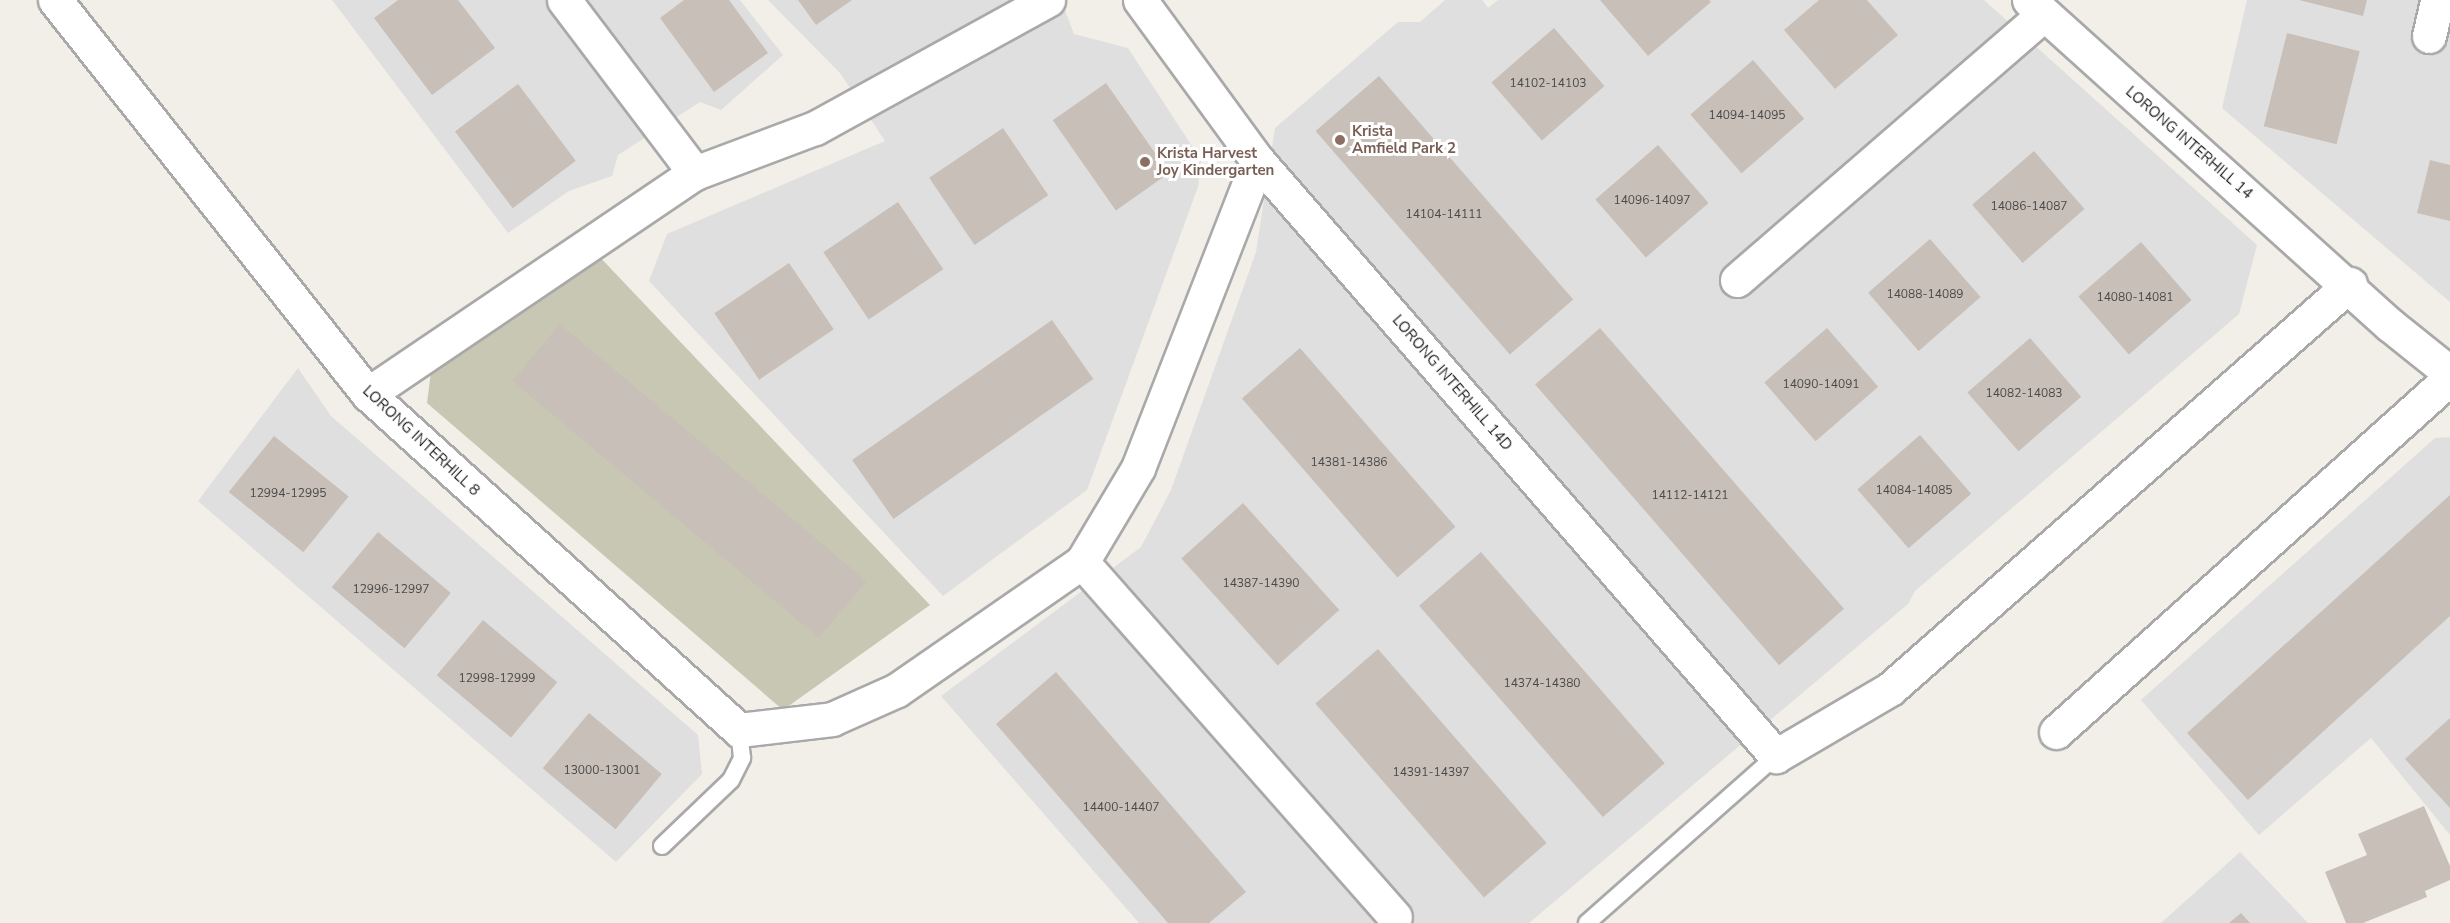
<!DOCTYPE html>
<style>
body{margin:0}
#map{position:relative;width:2450px;height:923px;overflow:hidden;background:#f2efe9;font-family:"Nunito Sans",sans-serif}
div>[style]{position:absolute}
.residential>*{inset:0;background:#e0dfdf}
.construction>*{inset:0;background:#c7c7b4}
.building>*{inset:0;background:#c7bfb8;transform-origin:0 0}
.roads{filter:drop-shadow(2px 0 #a9a9a9) drop-shadow(-2px 0 #a9a9a9) drop-shadow(0 2px #a9a9a9) drop-shadow(0 -2px #a9a9a9)}
.service>*{height:16px;margin:-8px;padding:0 8px;transform-origin:8px;border-radius:8px;background:#fff}
.minor>*{height:33px;margin:-16.5px;padding:0 16.5px;transform-origin:16.5px;border-radius:16.5px;background:#fff}
.dots>*{width:16px;height:16px;translate:-50% -50%;box-sizing:border-box;border:3px solid #fff;border-radius:50%}
span{translate:-50% -50%;white-space:nowrap;text-align:center;line-height:1.15;-webkit-text-stroke:6px #fff;paint-order:stroke}
.number-label{font-size:12px;color:#4b4948}
.number-label span{-webkit-text-stroke-width:0}
.education-label{font-size:15px;color:#785e54;font-weight:700}
.left{translate:0 -50%;text-align:left}
.street-label{font-size:15px;color:#222}
</style>
<div id="map">
<div class="residential">
<i style="clip-path:polygon(332px 0,740px 0,783px 55px,721px 110px,700px 102px,618px 155px,612px 176px,569px 191px,508px 233px)"></i>
<i style="clip-path:polygon(768px 0,1061px 0,1074px 34px,1128px 48px,1201px 160px,1198px 187px,1087px 490px,943px 596px,649px 281px,667px 234px,885px 141px,840px 73px)"></i>
<i style="clip-path:polygon(1445px 0,1482px 0,1488px 8px,1498px 0,1984px 0,2257px 245px,2239px 314px,1915px 591px,1908px 604px,1529px 923px,1139px 923px,941px 696px,1141px 547px,1171px 490px,1256px 252px,1275px 128px,1398px 22px,1420px 22px)"></i>
<i style="clip-path:polygon(2247px 0,2450px 0,2450px 302px,2222px 108px)"></i>
<i style="clip-path:polygon(298px 368px,331px 416px,698px 735px,702px 774px,616px 862px,198px 501px)"></i>
<i style="clip-path:polygon(2450px 437px,2450px 835px,2371px 738px,2259px 835px,2141px 700px,2435px 438px)"></i>
<i style="clip-path:polygon(2240px 852px,2308px 923px,2161px 923px)"></i>
</div>
<div class="construction">
<i style="clip-path:polygon(596px 253px,930px 605px,783px 710px,427px 403px,432px 364px)"></i>
</div>
<div class="building">
<i style="clip-path:polygon(398px 0,458px 0,495px 48px,432px 95px,374px 18px)"></i>
<i style="clip-path:polygon(684px 0,729px 0,768px 53px,714px 92px,660px 18px)"></i>
<i style="clip-path:polygon(798px 0,852px 0,816px 25px)"></i>
<i style="clip-path:polygon(1600px 0,1709px 0,1711px 2px,1648px 56px)"></i>
<i style="clip-path:polygon(1819px 0,1867px 0,1898px 35px,1835px 89px,1784px 30px)"></i>
<i style="clip-path:polygon(2299px 0,2367px 0,2363px 16px)"></i>
<i style="left:1554px;top:28px;width:77px;height:83px;rotate:49deg"></i>
<i style="left:2287px;top:33px;width:75px;height:96px;rotate:14deg"></i>
<i style="left:1753px;top:60px;width:78px;height:83px;rotate:49deg"></i>
<i style="left:1379px;top:76px;width:296px;height:84px;rotate:49deg"></i>
<i style="left:1106px;top:83px;width:110px;height:65px;rotate:55deg"></i>
<i style="left:518px;top:84px;width:96px;height:79px;rotate:53deg"></i>
<i style="left:1003px;top:128px;width:81px;height:89px;rotate:56deg"></i>
<i style="left:1658px;top:145px;width:77px;height:83px;rotate:49deg"></i>
<i style="left:2034px;top:151px;width:77px;height:82px;rotate:49deg"></i>
<i style="clip-path:polygon(2430px 160px,2450px 165px,2450px 221px,2417px 213px)"></i>
<i style="left:898px;top:202px;width:81px;height:90px;rotate:56deg"></i>
<i style="left:1930px;top:239px;width:77px;height:82px;rotate:49deg"></i>
<i style="left:2141px;top:242px;width:77px;height:83px;rotate:49deg"></i>
<i style="left:789px;top:263px;width:80px;height:90px;rotate:56deg"></i>
<i style="left:1052px;top:320px;width:72px;height:244px;rotate:55deg"></i>
<i style="left:560px;top:324px;width:400px;height:74px;rotate:40deg"></i>
<i style="left:1600px;top:328px;width:372px;height:86px;rotate:49deg"></i>
<i style="left:1827px;top:328px;width:78px;height:83px;rotate:49deg"></i>
<i style="left:2030px;top:338px;width:78px;height:83px;rotate:49deg"></i>
<i style="left:1300px;top:348px;width:237px;height:77px;rotate:49deg"></i>
<i style="left:1920px;top:435px;width:78px;height:83px;rotate:49deg"></i>
<i style="left:274px;top:436px;width:96px;height:72px;rotate:39deg"></i>
<i style="clip-path:polygon(2450px 495px,2450px 616px,2248px 800px,2187px 733px)"></i>
<i style="left:1243px;top:503px;width:144px;height:83px;rotate:48deg"></i>
<i style="left:378px;top:532px;width:95px;height:72px;rotate:40deg"></i>
<i style="left:1481px;top:552px;width:280px;height:82px;rotate:49deg"></i>
<i style="left:483px;top:620px;width:97px;height:72px;rotate:40deg"></i>
<i style="left:1378px;top:649px;width:257px;height:83px;rotate:49deg"></i>
<i style="clip-path:polygon(1056px 672px,1246px 892px,1209px 923px,1168px 923px,996px 724px)"></i>
<i style="left:589px;top:713px;width:95px;height:72px;rotate:40deg"></i>
<i style="clip-path:polygon(2450px 718px,2450px 808px,2405px 759px)"></i>
<i style="clip-path:polygon(2424px 806px,2450px 866px,2450px 880px,2425px 891px,2427px 897px,2363px 923px,2346px 923px,2325px 872px,2367px 855px,2358px 834px)"></i>
<i style="clip-path:polygon(2241px 913px,2250px 923px,2229px 923px)"></i>
</div>
<div class="roads">
<div class="service">
<i style="left:662px;top:846px;width:95px;rotate:-43.7deg"></i>
<i style="left:731px;top:780px;width:25px;rotate:-63deg"></i>
<i style="left:742px;top:758px;width:28px;rotate:-96deg"></i>
<i style="left:1587px;top:923px;width:252px;rotate:-41.5deg"></i>
</div>
<div class="minor">
<i style="left:55px;top:0;width:503px;rotate:51.54deg"></i>
<i style="left:368px;top:394px;width:501px;rotate:42.17deg"></i>
<i style="left:739px;top:730px;width:94px;rotate:-6.7deg"></i>
<i style="left:832px;top:719px;width:71px;rotate:-24deg"></i>
<i style="left:897px;top:690px;width:225px;rotate:-34.7deg"></i>
<i style="left:1082px;top:562px;width:109px;rotate:-59.2deg"></i>
<i style="left:1138px;top:468px;width:330px;rotate:-68.7deg"></i>
<i style="left:564px;top:0;width:217px;rotate:52.9deg"></i>
<i style="left:1140px;top:0;width:200px;rotate:53.8deg"></i>
<i style="left:1258px;top:161px;width:789px;rotate:48.96deg"></i>
<i style="left:1776px;top:756px;width:132px;rotate:-30.4deg"></i>
<i style="left:1890px;top:689px;width:613px;rotate:-41.36deg"></i>
<i style="left:2029px;top:0;width:486px;rotate:42deg"></i>
<i style="left:2390px;top:325px;width:77px;rotate:38.7deg"></i>
<i style="left:2429px;top:36px;width:37px;rotate:-77deg"></i>
<i style="left:1737px;top:280px;width:406px;rotate:-40.9deg"></i>
<i style="left:368px;top:394px;width:395px;rotate:-34.1deg"></i>
<i style="left:695px;top:173px;width:128px;rotate:-20.6deg"></i>
<i style="left:815px;top:128px;width:266px;rotate:-28.8deg"></i>
<i style="left:1082px;top:562px;width:473px;rotate:48.6deg"></i>
<i style="left:2056px;top:732px;width:530px;rotate:-41.94deg"></i>
</div>
</div>
<div class="dots">
<i style="left:1340px;top:140px;background:#8d6e63"></i>
<i style="left:1145px;top:162px;background:#8d6e63"></i>
</div>
<div class="number-label">
<span style="left:1548px;top:84px">14102-14103</span>
<span style="left:1747px;top:116px">14094-14095</span>
<span style="left:1652px;top:201px">14096-14097</span>
<span style="left:2029px;top:207px">14086-14087</span>
<span style="left:1444px;top:215px">14104-14111</span>
<span style="left:1925px;top:295px">14088-14089</span>
<span style="left:2135px;top:298px">14080-14081</span>
<span style="left:1821px;top:385px">14090-14091</span>
<span style="left:2024px;top:394px">14082-14083</span>
<span style="left:1349px;top:463px">14381-14386</span>
<span style="left:1914px;top:491px">14084-14085</span>
<span style="left:288px;top:494px">12994-12995</span>
<span style="left:1690px;top:496px">14112-14121</span>
<span style="left:1261px;top:584px">14387-14390</span>
<span style="left:391px;top:590px">12996-12997</span>
<span style="left:497px;top:679px">12998-12999</span>
<span style="left:1542px;top:684px">14374-14380</span>
<span style="left:602px;top:771px">13000-13001</span>
<span style="left:1431px;top:773px">14391-14397</span>
<span style="left:1121px;top:808px">14400-14407</span>
</div>
<div class="education-label">
<span class="left" style="left:1352px;top:140px">Krista<br>Amfield Park 2</span>
<span class="left" style="left:1157px;top:162px">Krista Harvest<br>Joy Kindergarten</span>
</div>
<div class="street-label">
<span style="left:2189px;top:143px;rotate:41deg">LORONG INTERHILL 14</span>
<span style="left:1452px;top:383px;rotate:49deg">LORONG INTERHILL 14D</span>
<span style="left:421px;top:441px;rotate:43deg">LORONG INTERHILL 8</span>
</div>
</div>
